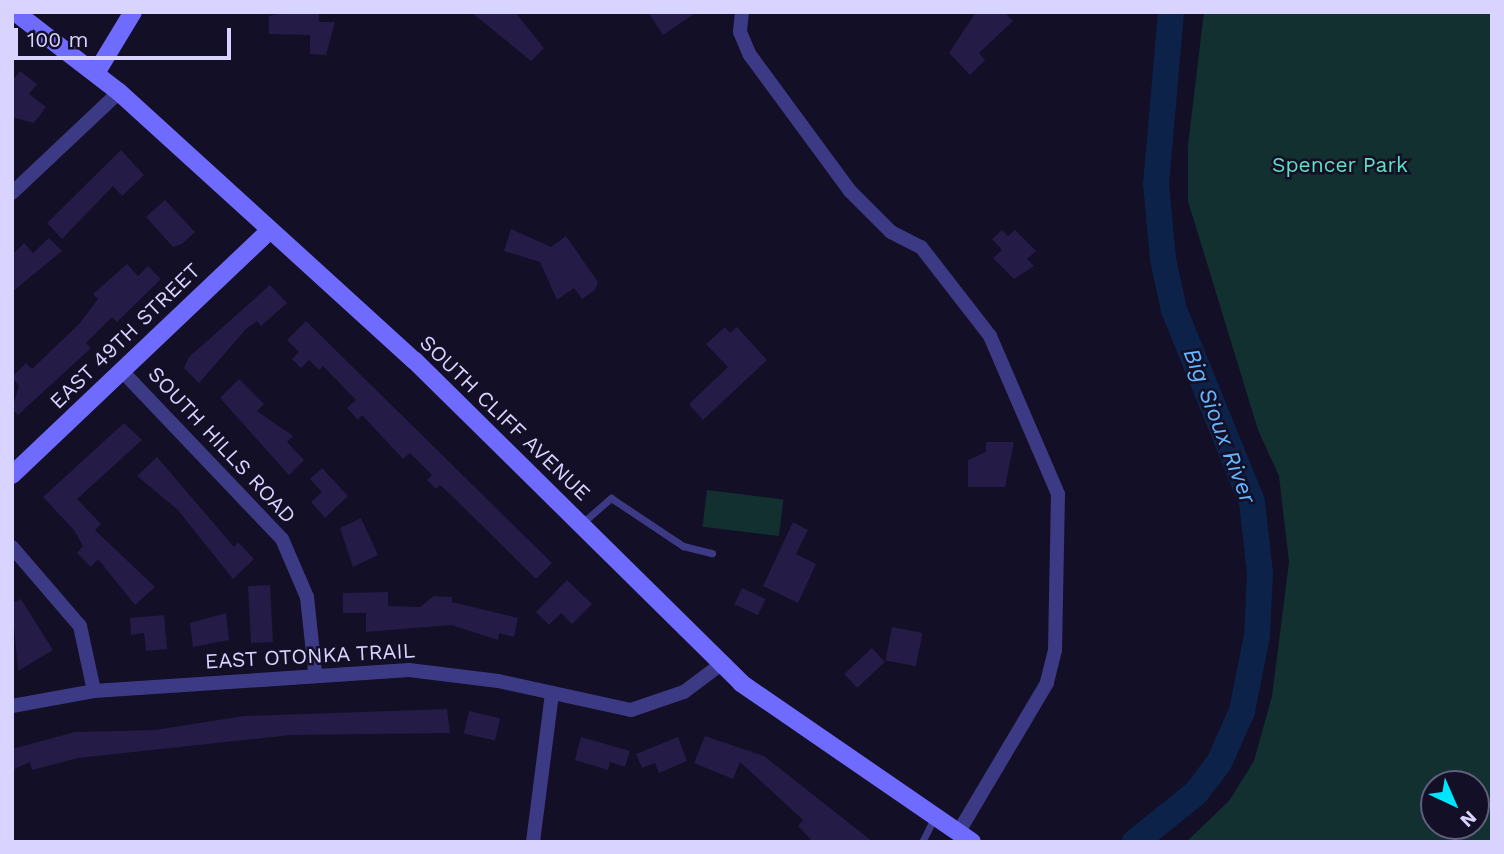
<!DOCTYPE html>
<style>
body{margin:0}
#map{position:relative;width:1504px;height:854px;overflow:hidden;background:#130f26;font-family:"Work Sans",sans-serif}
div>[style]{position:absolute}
.green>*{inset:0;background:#12302f;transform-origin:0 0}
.river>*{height:26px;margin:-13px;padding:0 13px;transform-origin:13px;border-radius:13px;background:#0c2248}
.building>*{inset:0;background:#241b47;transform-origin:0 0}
.lane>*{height:7px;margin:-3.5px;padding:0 3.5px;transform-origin:3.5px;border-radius:3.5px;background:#3d3a85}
.street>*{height:14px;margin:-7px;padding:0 7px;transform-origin:7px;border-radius:7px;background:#3d3a85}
.secondary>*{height:18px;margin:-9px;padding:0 9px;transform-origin:9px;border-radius:9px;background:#6f6bff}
span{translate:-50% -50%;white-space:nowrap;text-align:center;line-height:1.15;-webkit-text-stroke:5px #130f26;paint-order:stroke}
.park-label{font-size:21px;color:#5fe0c0}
.street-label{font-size:21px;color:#d9d4ff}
.water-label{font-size:23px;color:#62b6ff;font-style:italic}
.frame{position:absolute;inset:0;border:14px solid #d9d4ff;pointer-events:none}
.north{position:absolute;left:1420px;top:770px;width:70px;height:70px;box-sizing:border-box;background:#130f26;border:2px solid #625e7d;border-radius:50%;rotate:136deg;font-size:19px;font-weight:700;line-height:28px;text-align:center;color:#d9d4ff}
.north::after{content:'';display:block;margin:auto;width:24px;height:32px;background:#00e5ff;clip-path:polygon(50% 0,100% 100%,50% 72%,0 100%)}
.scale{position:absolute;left:14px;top:28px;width:217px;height:32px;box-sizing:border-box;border:4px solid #d9d4ff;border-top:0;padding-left:9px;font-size:21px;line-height:24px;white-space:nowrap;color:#d9d4ff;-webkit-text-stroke:5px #130f26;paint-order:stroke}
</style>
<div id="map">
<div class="green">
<i style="clip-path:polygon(evenodd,1204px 12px,1492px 12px,1492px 842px,1186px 842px,1229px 801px,1254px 761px,1272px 696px,1289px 562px,1279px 476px,1258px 430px,1188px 201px,1188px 145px,1204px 12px,1476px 784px,1476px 826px,1434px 826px,1434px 784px,1476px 784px)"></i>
<i style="left:707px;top:490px;width:77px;height:37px;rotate:7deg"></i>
</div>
<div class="river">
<i style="left:1135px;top:842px;width:78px;rotate:-38.8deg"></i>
<i style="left:1196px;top:793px;width:38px;rotate:-53deg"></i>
<i style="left:1219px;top:763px;width:57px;rotate:-66.1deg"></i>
<i style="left:1242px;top:711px;width:76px;rotate:-78.7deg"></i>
<i style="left:1257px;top:636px;width:63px;rotate:-87.3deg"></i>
<i style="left:1260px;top:573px;width:71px;rotate:-96.4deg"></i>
<i style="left:1252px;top:502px;width:207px;rotate:-112.1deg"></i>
<i style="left:1174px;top:310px;width:52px;rotate:-102.2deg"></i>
<i style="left:1163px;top:259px;width:75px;rotate:-95.3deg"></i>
<i style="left:1156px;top:184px;width:173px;rotate:-85deg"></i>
</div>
<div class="building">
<i style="clip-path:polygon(285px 12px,319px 12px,319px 22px,335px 22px,326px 55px,310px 54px,310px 35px,269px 34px,269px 16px)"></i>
<i style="clip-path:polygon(471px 12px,515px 12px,544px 48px,531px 61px)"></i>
<i style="clip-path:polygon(648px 12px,697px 12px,663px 35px)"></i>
<i style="clip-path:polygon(976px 12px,1004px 12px,1013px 21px,979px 53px,985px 60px,970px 75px,949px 53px)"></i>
<i style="clip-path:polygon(20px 71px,37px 84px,29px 94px,46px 107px,34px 123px,12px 117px,12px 81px)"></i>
<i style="clip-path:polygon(121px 150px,144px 175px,122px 196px,113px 186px,62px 239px,47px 223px)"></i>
<i style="clip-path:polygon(165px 200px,195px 232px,182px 244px,173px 247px,146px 217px)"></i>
<i style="clip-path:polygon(511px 229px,551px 247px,566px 236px,598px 282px,595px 290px,582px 299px,574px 288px,557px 300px,540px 262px,504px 251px)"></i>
<i style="clip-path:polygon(1002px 230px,1008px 236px,1015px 230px,1036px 251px,1027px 259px,1034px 266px,1014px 279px,993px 258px,1002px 250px,992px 239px)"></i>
<i style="clip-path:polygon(49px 238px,62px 251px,12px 292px,12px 255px,24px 243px,33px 253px)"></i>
<i style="clip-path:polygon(127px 264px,138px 276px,148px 266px,161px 279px,117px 322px,112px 317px,86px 343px,91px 348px,18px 415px,12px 409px,19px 386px,12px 377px,26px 363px,32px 369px,79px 324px,98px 299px,93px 294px)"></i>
<i style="clip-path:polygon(270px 285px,287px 303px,261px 326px,257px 321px,246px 329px,199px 383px,184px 368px,189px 357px)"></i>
<i style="clip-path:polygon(306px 321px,552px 563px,536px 579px,451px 495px,440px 485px,436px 489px,427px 480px,432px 475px,410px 453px,403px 459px,362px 415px,358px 420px,347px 408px,356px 400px,323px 366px,319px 370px,309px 360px,301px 368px,292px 359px,299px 352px,287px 340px)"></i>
<i style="clip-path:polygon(725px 327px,730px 333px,737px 327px,767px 360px,703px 420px,689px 404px,728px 367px,706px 344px)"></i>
<i style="clip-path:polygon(239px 379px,264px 404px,257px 411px,293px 436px,287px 442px,304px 460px,289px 475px,220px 398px)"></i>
<i style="clip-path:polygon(124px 423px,142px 440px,77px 499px,101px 524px,95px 530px,155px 587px,135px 605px,98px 559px,91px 567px,77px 553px,83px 546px,74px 530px,43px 497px)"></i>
<i style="clip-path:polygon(986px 442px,1014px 442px,1005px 487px,968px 487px,968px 460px,986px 452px)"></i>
<i style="clip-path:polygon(157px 457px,234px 547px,238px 542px,254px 559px,233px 579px,177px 509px,137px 476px)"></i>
<i style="clip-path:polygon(322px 468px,348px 496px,325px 518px,311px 502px,322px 492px,310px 479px)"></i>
<i style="clip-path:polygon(361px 518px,378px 555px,353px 567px,340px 528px)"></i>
<i style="clip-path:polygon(793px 522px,808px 530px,796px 554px,816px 564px,798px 603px,763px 586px)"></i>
<i style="clip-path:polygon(567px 580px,592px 604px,572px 624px,561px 613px,549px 625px,536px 612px)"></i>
<i style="left:270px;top:585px;width:57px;height:22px;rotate:87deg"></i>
<i style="left:742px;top:588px;width:26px;height:18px;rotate:25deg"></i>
<i style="clip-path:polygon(388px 592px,388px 606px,420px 607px,434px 596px,452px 597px,452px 602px,518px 618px,514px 637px,499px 633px,498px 640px,451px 625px,366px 632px,366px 613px,343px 613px,343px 593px)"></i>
<i style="clip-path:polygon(21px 599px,53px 650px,18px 671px,12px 603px)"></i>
<i style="clip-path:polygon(226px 613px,229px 640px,193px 647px,190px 623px)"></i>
<i style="clip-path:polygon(164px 615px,167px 649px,146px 651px,144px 633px,131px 635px,130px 618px)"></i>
<i style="left:892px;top:627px;width:31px;height:34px;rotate:11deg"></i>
<i style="left:872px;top:648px;width:19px;height:38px;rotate:47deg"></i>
<i style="clip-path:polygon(447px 709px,450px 733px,291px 735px,78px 758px,32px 770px,30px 762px,12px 770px,12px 749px,75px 732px,155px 730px,244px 716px)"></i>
<i style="left:469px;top:711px;width:32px;height:23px;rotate:13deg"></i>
<i style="clip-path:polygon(705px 736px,764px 756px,873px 842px,813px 842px,798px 826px,803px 820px,740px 762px,733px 779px,694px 763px)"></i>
<i style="clip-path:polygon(581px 737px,630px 751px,625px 767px,610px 762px,608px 770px,575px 760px)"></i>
<i style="clip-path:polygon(678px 737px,687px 761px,659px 773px,655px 763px,642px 768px,636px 754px)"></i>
</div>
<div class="lane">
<i style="left:581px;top:524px;width:40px;rotate:-41deg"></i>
<i style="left:611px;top:498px;width:87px;rotate:33.7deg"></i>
<i style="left:683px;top:546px;width:30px;rotate:14deg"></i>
<i style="left:922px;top:842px;width:27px;rotate:-63deg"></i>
</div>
<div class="street">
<i style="left:742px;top:12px;width:20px;rotate:96deg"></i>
<i style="left:740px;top:32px;width:25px;rotate:67deg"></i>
<i style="left:750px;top:55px;width:169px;rotate:53.7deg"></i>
<i style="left:850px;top:191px;width:58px;rotate:45deg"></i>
<i style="left:891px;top:232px;width:34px;rotate:27deg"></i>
<i style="left:921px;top:247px;width:113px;rotate:52.2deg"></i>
<i style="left:990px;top:336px;width:172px;rotate:66.7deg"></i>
<i style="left:1058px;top:494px;width:156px;rotate:91.1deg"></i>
<i style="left:1055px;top:650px;width:34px;rotate:104deg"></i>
<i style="left:1047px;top:683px;width:174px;rotate:120.7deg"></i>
<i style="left:12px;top:193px;width:147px;rotate:-43.3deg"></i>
<i style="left:122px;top:371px;width:232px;rotate:46.4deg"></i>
<i style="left:282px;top:539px;width:63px;rotate:66.7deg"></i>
<i style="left:307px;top:597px;width:75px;rotate:83.9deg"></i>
<i style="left:12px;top:547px;width:104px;rotate:49.3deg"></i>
<i style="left:80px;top:626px;width:66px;rotate:77.8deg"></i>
<i style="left:12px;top:706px;width:83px;rotate:-10.4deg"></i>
<i style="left:94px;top:691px;width:316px;rotate:-3.8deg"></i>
<i style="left:409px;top:670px;width:90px;rotate:7deg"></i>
<i style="left:498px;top:681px;width:136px;rotate:12.3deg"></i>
<i style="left:631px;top:710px;width:56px;rotate:-18.8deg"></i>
<i style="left:684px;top:692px;width:45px;rotate:-36.9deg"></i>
<i style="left:533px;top:842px;width:150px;rotate:-82.7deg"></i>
</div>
<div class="secondary">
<i style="left:15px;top:12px;width:131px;rotate:37.6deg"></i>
<i style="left:119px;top:92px;width:399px;rotate:42.3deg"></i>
<i style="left:414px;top:360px;width:460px;rotate:44.6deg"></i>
<i style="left:741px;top:683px;width:280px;rotate:34.5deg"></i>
<i style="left:96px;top:73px;width:71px;rotate:-58.8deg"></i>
<i style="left:12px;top:475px;width:354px;rotate:-43.5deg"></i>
</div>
<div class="park-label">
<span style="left:1340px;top:165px">Spencer Park</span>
</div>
<div class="street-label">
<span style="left:125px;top:336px;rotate:-44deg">EAST 49TH STREET</span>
<span style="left:505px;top:418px;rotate:44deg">SOUTH CLIFF AVENUE</span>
<span style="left:222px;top:445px;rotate:47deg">SOUTH HILLS ROAD</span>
<span style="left:310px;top:656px;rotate:-3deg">EAST OTONKA TRAIL</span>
</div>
<div class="water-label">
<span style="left:1219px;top:426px;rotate:69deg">Big Sioux River</span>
</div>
<div class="frame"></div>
<div class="north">N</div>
<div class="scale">100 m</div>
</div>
